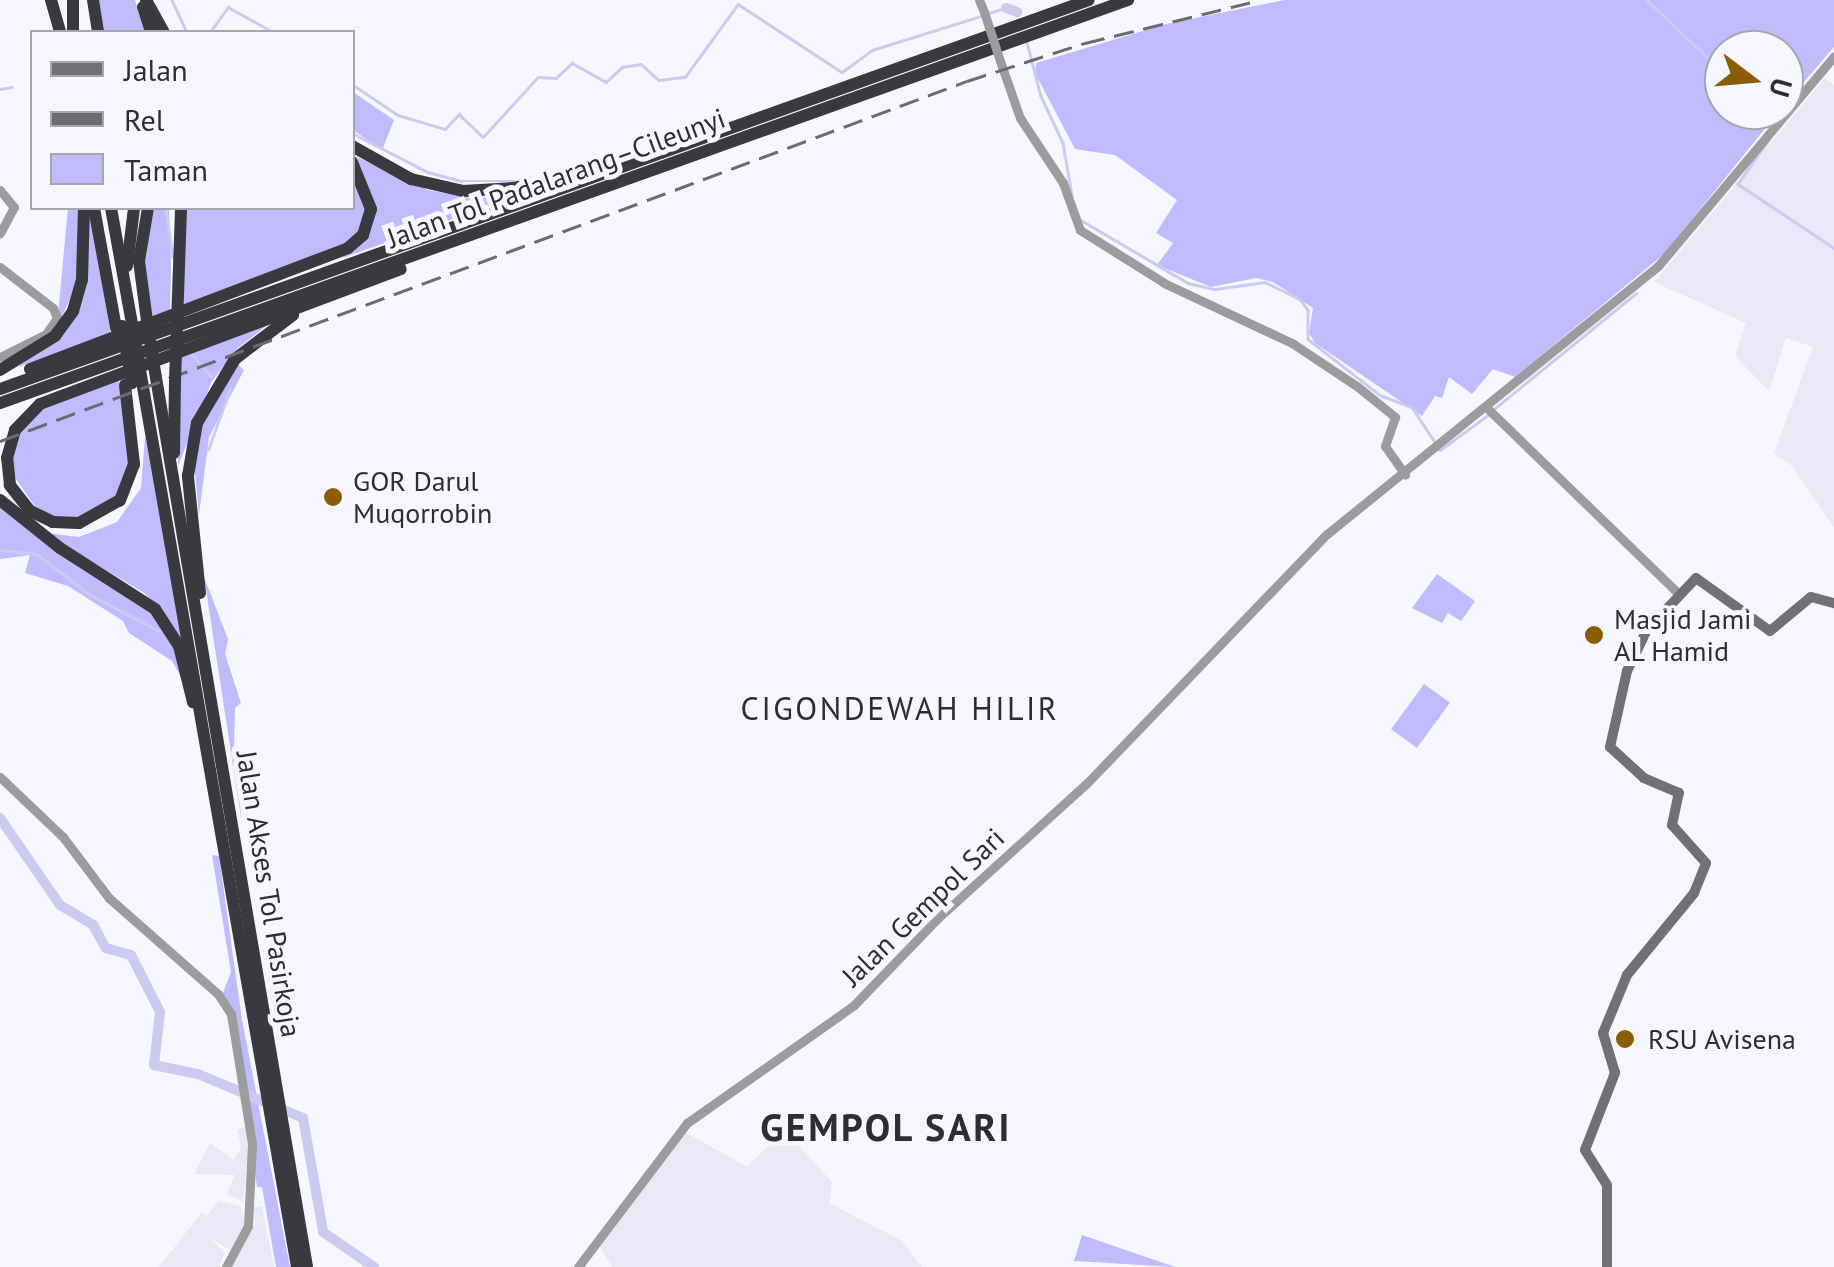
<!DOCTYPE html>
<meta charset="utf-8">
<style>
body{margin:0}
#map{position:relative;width:1834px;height:1267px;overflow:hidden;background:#f6f6fe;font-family:"PT Sans",sans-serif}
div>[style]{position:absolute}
.built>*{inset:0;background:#e8e8f7}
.green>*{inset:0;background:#bfbbfd;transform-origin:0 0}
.stream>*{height:2.5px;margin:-1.25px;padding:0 1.25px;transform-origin:1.25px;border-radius:1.25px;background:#cccaf0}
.river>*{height:10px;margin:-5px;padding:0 5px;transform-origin:5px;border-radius:5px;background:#cccaf0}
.tertiary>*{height:9px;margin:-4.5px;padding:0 4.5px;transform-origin:4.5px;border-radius:4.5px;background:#9c9c9f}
.secondary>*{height:10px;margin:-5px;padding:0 5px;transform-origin:5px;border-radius:5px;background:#717175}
.motorway>*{height:12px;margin:-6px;padding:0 6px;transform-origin:6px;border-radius:6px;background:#3a3940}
.rail>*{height:2.5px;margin-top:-1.25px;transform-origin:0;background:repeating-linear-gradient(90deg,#6b6b70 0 20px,transparent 0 30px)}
.tertiary-bridge>*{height:9px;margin:-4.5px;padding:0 4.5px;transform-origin:4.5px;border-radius:4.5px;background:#9c9c9f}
.motorway-bridge>*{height:12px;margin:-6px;padding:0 6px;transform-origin:6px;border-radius:6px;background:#3a3940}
.dots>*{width:28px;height:28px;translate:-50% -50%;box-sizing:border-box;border:5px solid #f6f6fe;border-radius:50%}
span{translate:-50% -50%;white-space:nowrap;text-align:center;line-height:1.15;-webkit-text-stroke:10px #f6f6fe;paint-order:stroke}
.street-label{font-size:28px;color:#2e2e31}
.poi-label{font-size:28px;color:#2e2e31}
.left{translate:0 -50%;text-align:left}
.quarter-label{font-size:32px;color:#2e2e31;letter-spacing:2.5px}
.district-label{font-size:38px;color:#2e2e31;font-weight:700;letter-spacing:2.5px}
.legend{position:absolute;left:30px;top:30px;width:325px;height:180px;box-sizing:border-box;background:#f6f6fe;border:2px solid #a6a6ac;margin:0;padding:12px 18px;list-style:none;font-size:30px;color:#2e2e31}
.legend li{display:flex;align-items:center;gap:20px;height:50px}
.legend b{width:50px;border:2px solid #a6a6ac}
.north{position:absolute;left:1704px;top:30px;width:100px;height:100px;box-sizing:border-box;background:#f6f6fe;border:2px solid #a6a6ac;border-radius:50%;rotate:106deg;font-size:28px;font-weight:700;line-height:40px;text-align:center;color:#2e2e31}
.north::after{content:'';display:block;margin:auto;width:35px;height:45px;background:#8a5e00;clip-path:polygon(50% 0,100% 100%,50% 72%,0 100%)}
</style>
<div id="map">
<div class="built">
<i style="clip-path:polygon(1825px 78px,1834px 85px,1834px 527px,1792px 466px,1774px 453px,1813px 347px,1786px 338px,1769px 391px,1735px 356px,1746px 323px,1654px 282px)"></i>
<i style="clip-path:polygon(247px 1125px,248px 1151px,243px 1202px,227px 1194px,235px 1175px,194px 1174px,210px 1143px,234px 1160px,241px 1147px,237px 1130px)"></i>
<i style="clip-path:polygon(784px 1130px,832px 1182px,829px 1203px,902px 1241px,922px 1267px,612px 1267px,600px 1247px,685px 1132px,747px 1167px)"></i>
<i style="clip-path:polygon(219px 1201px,240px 1206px,245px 1223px,230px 1250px,210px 1238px,225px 1253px,219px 1267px,159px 1267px,202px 1212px,207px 1216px)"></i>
<i style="clip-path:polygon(262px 1206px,274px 1267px,232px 1267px,255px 1223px,254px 1207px)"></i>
</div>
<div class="green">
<i style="clip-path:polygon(96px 0,135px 0,139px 15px,158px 32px,102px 32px)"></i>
<i style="clip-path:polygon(1285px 0,1834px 0,1834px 47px,1784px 105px,1784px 50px,1724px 50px,1724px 110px,1780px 110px,1664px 254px,1515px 377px,1493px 369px,1472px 394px,1449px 377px,1442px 398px,1435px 396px,1422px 416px,1315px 343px,1309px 333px,1313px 308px,1273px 282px,1256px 278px,1211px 287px,1157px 265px,1173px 243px,1156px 233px,1177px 200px,1115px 155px,1075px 149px,1035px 73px,1036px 63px,1166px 24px)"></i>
<i style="clip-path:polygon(353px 92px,394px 120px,382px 150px,353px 130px)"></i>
<i style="clip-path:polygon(357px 157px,428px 190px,470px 198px,516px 197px,342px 258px,361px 244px,376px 210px)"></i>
<i style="clip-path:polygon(353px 166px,365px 194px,364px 224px,353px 240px,181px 312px,184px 208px,352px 208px)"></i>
<i style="clip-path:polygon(68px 208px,78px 208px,79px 281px,57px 326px)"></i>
<i style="clip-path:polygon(89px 208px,111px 336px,18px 367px,77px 315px,87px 285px)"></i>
<i style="clip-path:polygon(154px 208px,169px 208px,171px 267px,170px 314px,152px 320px,144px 260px)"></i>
<i style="clip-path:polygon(275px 319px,238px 348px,212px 381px,178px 466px,179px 353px)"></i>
<i style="clip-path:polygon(238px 364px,244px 370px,209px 437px,199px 515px,194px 462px,202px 424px)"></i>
<i style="clip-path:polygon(118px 376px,131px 460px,118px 496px,91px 516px,61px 519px,36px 508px,12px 473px,14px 447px,26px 421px,51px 403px)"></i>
<i style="clip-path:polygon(145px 437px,146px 439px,191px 669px,160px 608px,144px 593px,45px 533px,79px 537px,117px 522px,141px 488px)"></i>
<i style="clip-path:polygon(0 506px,155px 615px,176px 650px,185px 684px,172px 661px,129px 633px,123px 621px,68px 586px,25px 573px,30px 555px,0 559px)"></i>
<i style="clip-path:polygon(1437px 574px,1475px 601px,1461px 621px,1448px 613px,1442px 623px,1412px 608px)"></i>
<i style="clip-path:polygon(204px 577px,228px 639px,225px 654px,241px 703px,235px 708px,234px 749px,245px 815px,241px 817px)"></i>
<i style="left:1424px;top:684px;width:32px;height:56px;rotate:36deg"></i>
<i style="clip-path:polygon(212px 855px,219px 856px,242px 1020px,290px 1267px,276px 1267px,262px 1187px,257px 1187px,233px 1015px,223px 993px,231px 972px)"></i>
<i style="clip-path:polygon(1082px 1235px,1175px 1267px,1074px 1261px)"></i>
</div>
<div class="stream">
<i style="left:172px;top:0;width:35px;rotate:65deg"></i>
<i style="left:1647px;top:0;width:106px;rotate:43.5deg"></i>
<i style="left:988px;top:13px;width:19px;rotate:-16deg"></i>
<i style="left:210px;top:32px;width:31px;rotate:-54deg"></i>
<i style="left:228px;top:7px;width:51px;rotate:29.1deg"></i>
<i style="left:1027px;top:42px;width:56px;rotate:75.5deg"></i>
<i style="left:1041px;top:96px;width:52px;rotate:64.9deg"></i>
<i style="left:1063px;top:143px;width:53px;rotate:80.2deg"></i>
<i style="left:352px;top:84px;width:55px;rotate:34deg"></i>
<i style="left:398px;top:115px;width:49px;rotate:16.6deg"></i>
<i style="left:445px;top:129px;width:21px;rotate:-47deg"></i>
<i style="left:459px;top:114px;width:33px;rotate:44deg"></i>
<i style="left:483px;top:137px;width:81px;rotate:-47.5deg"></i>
<i style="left:538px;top:77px;width:18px;rotate:3deg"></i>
<i style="left:556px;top:78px;width:22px;rotate:-43deg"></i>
<i style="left:572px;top:63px;width:39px;rotate:29deg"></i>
<i style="left:606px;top:82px;width:22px;rotate:-43deg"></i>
<i style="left:622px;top:67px;width:19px;rotate:-9deg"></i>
<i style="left:641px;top:64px;width:24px;rotate:42deg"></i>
<i style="left:659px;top:80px;width:26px;rotate:-7deg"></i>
<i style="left:685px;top:77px;width:90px;rotate:-54deg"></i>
<i style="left:738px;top:4px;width:124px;rotate:33.2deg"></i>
<i style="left:842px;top:72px;width:37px;rotate:-36deg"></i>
<i style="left:872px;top:50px;width:114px;rotate:-17.3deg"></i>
<i style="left:0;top:89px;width:12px;rotate:-9deg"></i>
<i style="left:1764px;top:110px;width:17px;rotate:45deg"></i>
<i style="left:352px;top:133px;width:85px;rotate:27.2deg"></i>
<i style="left:428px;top:172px;width:35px;rotate:15deg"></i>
<i style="left:462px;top:181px;width:53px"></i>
<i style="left:1769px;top:140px;width:54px;rotate:125.2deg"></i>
<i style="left:1738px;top:184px;width:115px;rotate:33.7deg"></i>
<i style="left:166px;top:208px;width:50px;rotate:82deg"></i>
<i style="left:1081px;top:220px;width:124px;rotate:30.5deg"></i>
<i style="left:1188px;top:283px;width:28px;rotate:13deg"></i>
<i style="left:1215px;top:289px;width:50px;rotate:-8deg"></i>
<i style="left:1265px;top:282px;width:39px;rotate:26deg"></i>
<i style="left:1300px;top:299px;width:14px;rotate:54deg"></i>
<i style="left:1308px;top:310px;width:29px;rotate:90deg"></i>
<i style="left:1308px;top:339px;width:91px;rotate:37.9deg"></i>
<i style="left:1380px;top:395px;width:34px;rotate:21deg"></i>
<i style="left:1412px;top:407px;width:51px;rotate:56.9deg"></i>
<i style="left:1440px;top:450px;width:59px;rotate:-36.1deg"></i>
<i style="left:190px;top:352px;width:33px;rotate:49deg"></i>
<i style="left:1494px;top:409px;width:183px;rotate:-39.2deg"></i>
<i style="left:208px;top:450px;width:65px;rotate:-70.2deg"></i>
<i style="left:0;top:550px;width:37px;rotate:6deg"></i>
<i style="left:37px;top:554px;width:66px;rotate:37.6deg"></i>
<i style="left:89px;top:594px;width:79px;rotate:27.9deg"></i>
</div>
<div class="river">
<i style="left:1006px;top:8px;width:12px;rotate:20deg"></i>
<i style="left:0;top:818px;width:106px;rotate:55.4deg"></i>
<i style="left:60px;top:905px;width:39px;rotate:31deg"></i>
<i style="left:93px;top:925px;width:26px;rotate:61deg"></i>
<i style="left:106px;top:948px;width:26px;rotate:16deg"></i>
<i style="left:131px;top:955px;width:64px;rotate:63deg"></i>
<i style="left:160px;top:1012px;width:53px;rotate:96.5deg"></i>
<i style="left:154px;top:1065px;width:45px;rotate:11.6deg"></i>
<i style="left:198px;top:1074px;width:114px;rotate:22.7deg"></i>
<i style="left:303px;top:1118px;width:116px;rotate:80deg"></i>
<i style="left:323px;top:1232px;width:62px;rotate:34.5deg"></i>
</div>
<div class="tertiary">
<i style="left:979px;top:0;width:13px;rotate:67deg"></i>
<i style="left:1000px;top:61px;width:60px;rotate:70.7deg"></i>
<i style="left:1020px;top:118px;width:78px;rotate:56.5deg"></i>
<i style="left:1063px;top:183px;width:50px;rotate:70.1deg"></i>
<i style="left:1080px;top:230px;width:102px;rotate:32.1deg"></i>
<i style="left:1166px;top:284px;width:139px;rotate:25.1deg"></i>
<i style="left:1292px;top:343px;width:79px;rotate:33.7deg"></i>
<i style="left:1358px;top:387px;width:48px;rotate:39deg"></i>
<i style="left:1395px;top:417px;width:31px;rotate:109deg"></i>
<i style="left:1385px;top:446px;width:35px;rotate:55deg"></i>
<i style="left:0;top:190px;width:22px;rotate:51deg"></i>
<i style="left:14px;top:207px;width:30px;rotate:118deg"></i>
<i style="left:0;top:267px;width:67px;rotate:37.7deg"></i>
<i style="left:53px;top:308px;width:11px;rotate:68deg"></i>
<i style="left:57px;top:318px;width:19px;rotate:125deg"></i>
<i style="left:46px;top:334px;width:51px;rotate:153.4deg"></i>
<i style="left:1488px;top:409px;width:263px;rotate:44.1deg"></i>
<i style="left:0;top:777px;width:87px;rotate:43.6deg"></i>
<i style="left:63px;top:837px;width:76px;rotate:53deg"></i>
<i style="left:109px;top:898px;width:145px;rotate:41.4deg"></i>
<i style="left:218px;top:994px;width:24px;rotate:57deg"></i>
<i style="left:231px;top:1014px;width:132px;rotate:80.8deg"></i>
<i style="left:252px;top:1144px;width:82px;rotate:92.8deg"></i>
<i style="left:248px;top:1226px;width:47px;rotate:118.2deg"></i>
<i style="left:578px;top:1267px;width:181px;rotate:-52.9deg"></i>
<i style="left:687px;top:1123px;width:204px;rotate:-35.2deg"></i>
<i style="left:854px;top:1005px;width:121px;rotate:-46deg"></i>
<i style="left:938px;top:918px;width:202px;rotate:-42.2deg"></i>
<i style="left:1088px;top:782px;width:344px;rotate:-46.1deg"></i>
<i style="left:1327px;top:534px;width:426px;rotate:-39deg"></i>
<i style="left:1658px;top:266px;width:274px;rotate:-50deg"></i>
</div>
<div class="secondary">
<i style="left:1607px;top:1267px;width:82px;rotate:-90deg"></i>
<i style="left:1607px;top:1185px;width:41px;rotate:-122.2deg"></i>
<i style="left:1585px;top:1150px;width:83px;rotate:-68.7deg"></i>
<i style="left:1615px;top:1073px;width:42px;rotate:-106.7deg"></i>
<i style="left:1603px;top:1033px;width:63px;rotate:-67.5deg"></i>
<i style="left:1627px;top:975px;width:106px;rotate:-50.7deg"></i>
<i style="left:1694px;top:893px;width:32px;rotate:-68deg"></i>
<i style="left:1706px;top:863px;width:51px;rotate:-131.8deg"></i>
<i style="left:1672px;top:825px;width:33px;rotate:-78deg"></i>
<i style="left:1679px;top:793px;width:38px;rotate:-157deg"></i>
<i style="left:1644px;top:778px;width:46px;rotate:-137.6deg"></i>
<i style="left:1610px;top:747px;width:78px;rotate:-77.4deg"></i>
<i style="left:1627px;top:671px;width:46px;rotate:-64deg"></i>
<i style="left:1647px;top:630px;width:71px;rotate:-46.7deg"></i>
<i style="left:1696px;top:578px;width:91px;rotate:35.6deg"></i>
<i style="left:1770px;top:631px;width:53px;rotate:-39.7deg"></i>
<i style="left:1811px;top:597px;width:24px;rotate:15deg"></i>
</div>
<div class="motorway">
<i style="left:51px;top:0;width:33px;rotate:74deg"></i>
<i style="left:73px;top:0;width:32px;rotate:90deg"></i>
<i style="left:93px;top:0;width:32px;rotate:81deg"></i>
<i style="left:146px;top:0;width:37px;rotate:61deg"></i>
<i style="left:143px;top:7px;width:26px;rotate:72deg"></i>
<i style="left:352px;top:146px;width:68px;rotate:29.2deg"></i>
<i style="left:411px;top:179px;width:53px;rotate:13deg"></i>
<i style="left:463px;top:191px;width:51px;rotate:-3.4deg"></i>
<i style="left:514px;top:188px;width:86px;rotate:-14.8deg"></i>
<i style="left:94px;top:208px;width:122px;rotate:79.6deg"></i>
<i style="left:111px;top:208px;width:118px;rotate:79.7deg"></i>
<i style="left:127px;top:266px;width:58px;rotate:-83.1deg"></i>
<i style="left:147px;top:321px;width:61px;rotate:-97.6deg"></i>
<i style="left:139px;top:261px;width:54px;rotate:-80.4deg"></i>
<i style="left:154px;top:366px;width:914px;rotate:80.36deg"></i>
<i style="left:30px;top:369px;width:340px;rotate:-20.8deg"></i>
<i style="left:348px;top:248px;width:20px;rotate:-41deg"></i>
<i style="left:363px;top:235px;width:27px;rotate:-73deg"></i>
<i style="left:371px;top:209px;width:51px;rotate:-112deg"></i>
<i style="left:0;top:370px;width:65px;rotate:-31.7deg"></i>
<i style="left:55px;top:336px;width:31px;rotate:-54deg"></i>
<i style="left:73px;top:311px;width:33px;rotate:-74deg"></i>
<i style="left:82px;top:279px;width:71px;rotate:-88.4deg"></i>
<i style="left:140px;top:370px;width:911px;rotate:80.07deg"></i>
<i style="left:125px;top:385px;width:80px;rotate:83.5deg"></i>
<i style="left:134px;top:464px;width:39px;rotate:111deg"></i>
<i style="left:120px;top:500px;width:47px;rotate:150.7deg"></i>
<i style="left:79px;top:523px;width:26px;rotate:-178deg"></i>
<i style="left:53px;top:522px;width:25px;rotate:-154deg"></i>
<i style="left:30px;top:511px;width:33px;rotate:-128deg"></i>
<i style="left:10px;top:485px;width:27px;rotate:-96deg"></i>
<i style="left:7px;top:458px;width:29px;rotate:-74deg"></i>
<i style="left:15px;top:430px;width:36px;rotate:-46deg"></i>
<i style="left:40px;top:404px;width:385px;rotate:-20.5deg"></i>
<i style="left:0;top:389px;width:1156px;rotate:-19.66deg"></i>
<i style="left:0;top:403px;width:1198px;rotate:-19.66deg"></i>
<i style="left:174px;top:453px;width:72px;rotate:-89.2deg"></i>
<i style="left:0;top:500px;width:77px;rotate:38.7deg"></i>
<i style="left:60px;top:548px;width:113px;rotate:32.7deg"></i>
<i style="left:155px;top:609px;width:44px;rotate:57deg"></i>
<i style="left:179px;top:646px;width:58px;rotate:76deg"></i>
<i style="left:200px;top:593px;width:118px;rotate:-95.9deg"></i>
<i style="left:188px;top:476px;width:54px;rotate:-80.4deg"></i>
<i style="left:197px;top:423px;width:74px;rotate:-59.3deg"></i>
<i style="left:235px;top:359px;width:73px;rotate:-37.2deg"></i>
</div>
<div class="rail">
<i style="left:0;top:441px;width:1032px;rotate:-20.42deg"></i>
<i style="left:967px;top:81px;width:124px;rotate:-17.9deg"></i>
<i style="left:1085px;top:43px;width:180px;rotate:-13.8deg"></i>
</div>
<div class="tertiary-bridge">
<i style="left:984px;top:12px;width:52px;rotate:71.9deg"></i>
</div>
<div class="motorway-bridge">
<i style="left:147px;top:321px;width:46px;rotate:81.2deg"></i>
<i style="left:132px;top:324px;width:47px;rotate:80.1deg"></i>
<i style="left:122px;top:326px;width:58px;rotate:80deg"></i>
<i style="left:175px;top:381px;width:173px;rotate:-88deg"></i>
</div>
<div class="dots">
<i style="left:333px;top:497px;background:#8a5e00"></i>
<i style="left:1594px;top:635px;background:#8a5e00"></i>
<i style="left:1625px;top:1039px;background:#8a5e00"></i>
</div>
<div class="street-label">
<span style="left:556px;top:178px;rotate:-20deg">Jalan Tol Padalarang–Cileunyi</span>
<span style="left:269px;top:894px;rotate:81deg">Jalan Akses Tol Pasirkoja</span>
<span style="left:923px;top:907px;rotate:-44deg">Jalan Gempol Sari</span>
</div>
<div class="poi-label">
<span class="left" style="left:353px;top:497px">GOR Darul<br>Muqorrobin</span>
<span class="left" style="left:1614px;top:635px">Masjid Jami<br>AL Hamid</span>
<span class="left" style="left:1648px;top:1039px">RSU Avisena</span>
</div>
<div class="quarter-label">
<span style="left:900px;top:708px">CIGONDEWAH HILIR</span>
</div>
<div class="district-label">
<span style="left:886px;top:1127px">GEMPOL SARI</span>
</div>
<ul class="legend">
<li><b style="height:12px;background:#717175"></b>Jalan</li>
<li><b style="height:12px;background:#6b6b70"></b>Rel</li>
<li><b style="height:28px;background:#bfbbfd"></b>Taman</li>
</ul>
<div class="north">U</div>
</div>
